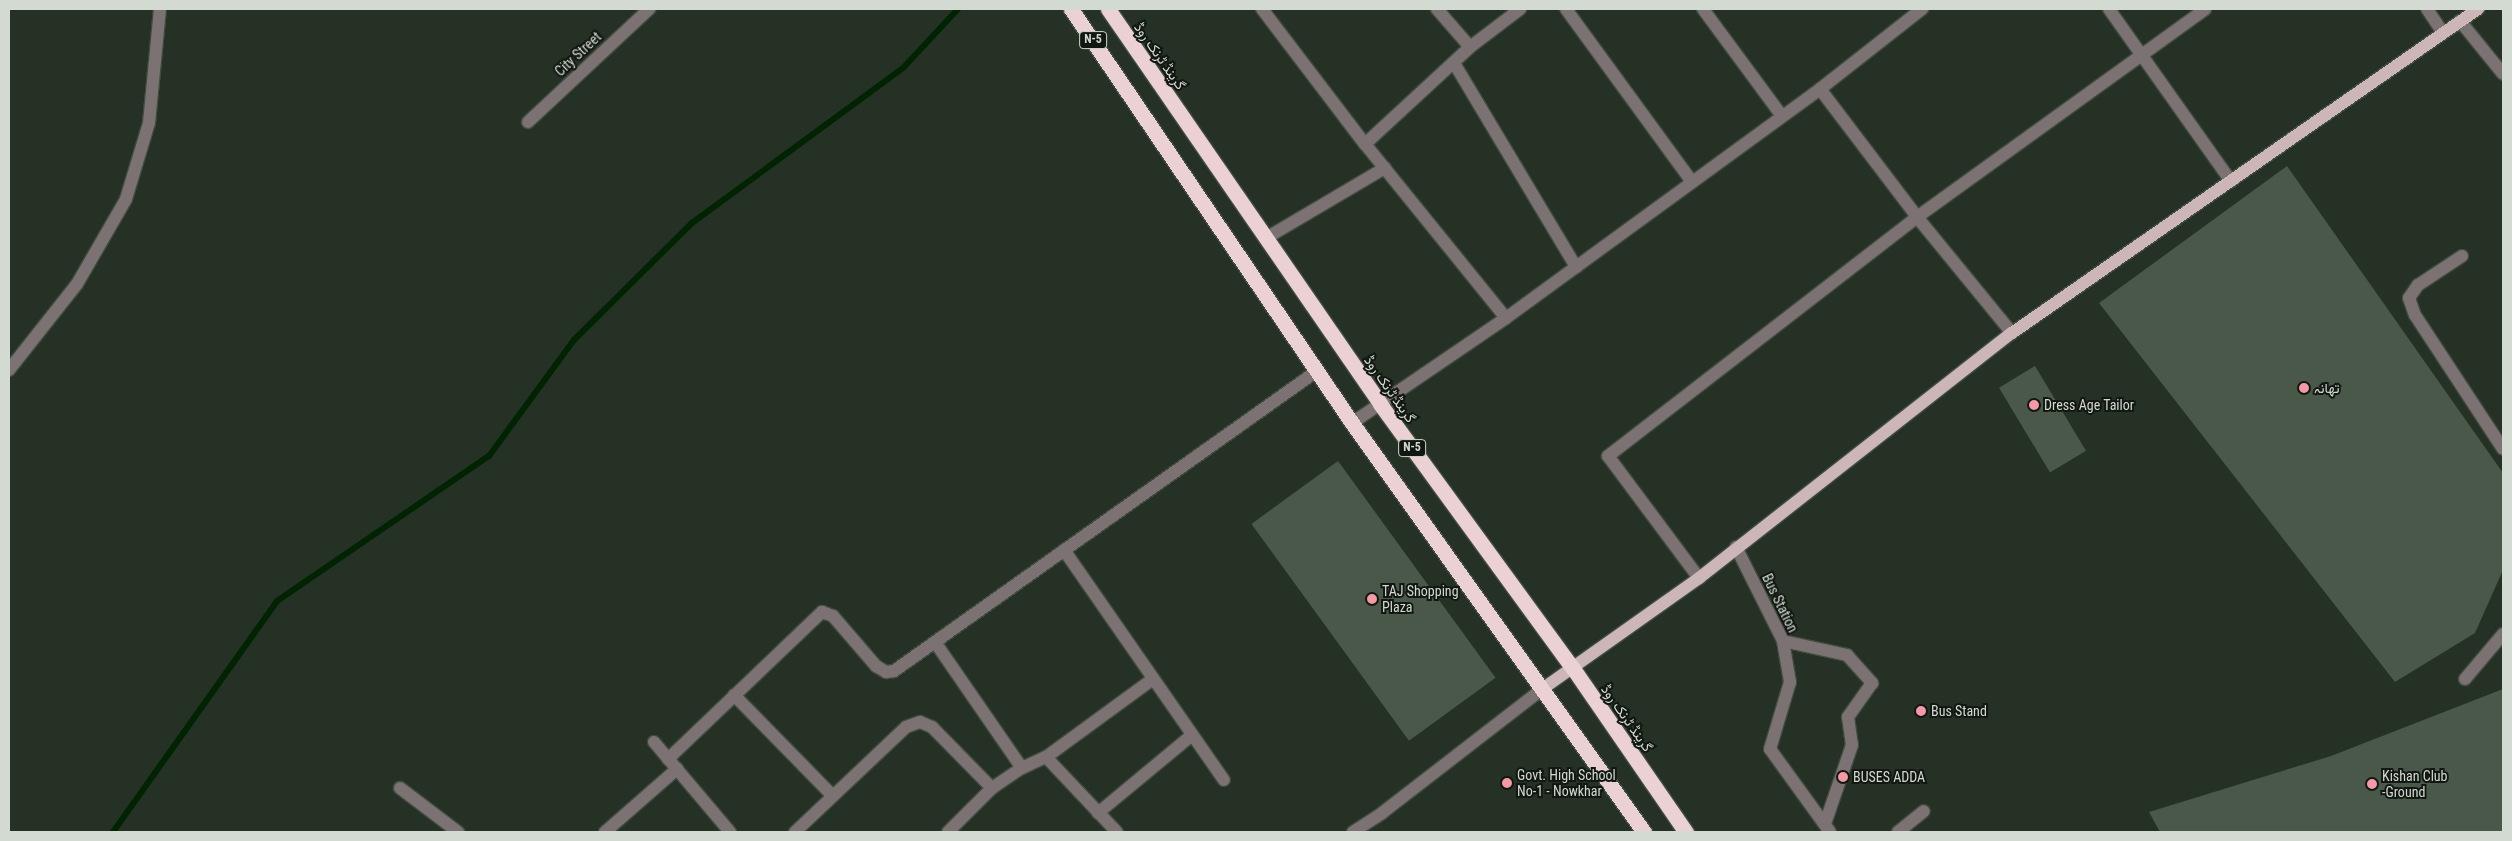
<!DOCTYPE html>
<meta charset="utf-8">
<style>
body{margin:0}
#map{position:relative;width:2512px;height:841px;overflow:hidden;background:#243124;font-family:"Roboto Condensed",Vazirmatn,sans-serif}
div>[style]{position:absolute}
.stream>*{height:6px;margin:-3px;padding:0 3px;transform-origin:3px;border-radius:3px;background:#002301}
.building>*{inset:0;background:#4a584a;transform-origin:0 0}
.roads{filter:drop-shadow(1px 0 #404c40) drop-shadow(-1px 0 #404c40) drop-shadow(0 1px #404c40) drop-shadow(0 -1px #404c40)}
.minor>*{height:12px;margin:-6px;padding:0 6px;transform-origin:6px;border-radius:6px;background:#7c7273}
.major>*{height:12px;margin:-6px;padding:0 6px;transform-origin:6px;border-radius:6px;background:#ccb6b8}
.highway>*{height:15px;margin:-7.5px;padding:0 7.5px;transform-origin:7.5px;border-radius:7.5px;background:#ebd1d3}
.dots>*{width:14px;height:14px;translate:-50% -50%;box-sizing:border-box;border:2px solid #121711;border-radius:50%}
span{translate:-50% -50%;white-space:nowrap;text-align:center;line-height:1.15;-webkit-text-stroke:4px #121711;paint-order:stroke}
.shield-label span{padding:1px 4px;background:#121711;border:1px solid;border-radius:4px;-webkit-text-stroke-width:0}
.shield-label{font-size:12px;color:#d2dad2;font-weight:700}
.street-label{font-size:14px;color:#d2dad2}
.poi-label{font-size:14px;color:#d2dad2}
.left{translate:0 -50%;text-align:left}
.frame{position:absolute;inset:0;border:10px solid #d2dad2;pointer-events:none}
</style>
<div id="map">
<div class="stream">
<i style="left:113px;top:832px;width:283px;rotate:-54.6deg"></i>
<i style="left:277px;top:601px;width:257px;rotate:-34.4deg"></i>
<i style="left:489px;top:456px;width:144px;rotate:-53.8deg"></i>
<i style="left:574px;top:340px;width:166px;rotate:-44.8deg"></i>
<i style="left:692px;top:223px;width:262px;rotate:-36.3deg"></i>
<i style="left:903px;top:68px;width:81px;rotate:-47deg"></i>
</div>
<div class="building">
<i style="clip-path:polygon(2287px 166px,2503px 473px,2503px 570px,2475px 633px,2395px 682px,2099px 303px)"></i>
<i style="left:2035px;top:366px;width:99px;height:42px;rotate:59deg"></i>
<i style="left:1338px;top:461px;width:268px;height:107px;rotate:54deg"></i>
<i style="clip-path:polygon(2503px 689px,2503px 832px,2160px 832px,2149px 812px,2331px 756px)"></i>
</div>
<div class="roads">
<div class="minor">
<i style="left:1262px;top:9px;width:170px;rotate:52.7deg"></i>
<i style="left:1365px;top:144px;width:224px;rotate:51deg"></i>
<i style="left:1437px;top:9px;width:50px;rotate:49deg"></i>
<i style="left:1566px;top:9px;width:214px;rotate:53.9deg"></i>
<i style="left:1703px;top:9px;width:133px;rotate:53.6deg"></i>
<i style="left:2109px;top:9px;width:211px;rotate:54.7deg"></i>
<i style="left:2427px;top:9px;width:29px;rotate:56deg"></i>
<i style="left:2460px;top:21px;width:68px;rotate:50.9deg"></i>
<i style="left:1454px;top:63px;width:238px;rotate:59.1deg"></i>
<i style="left:1820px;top:89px;width:161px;rotate:52.8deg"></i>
<i style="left:1917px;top:217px;width:150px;rotate:50.7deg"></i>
<i style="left:528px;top:122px;width:166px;rotate:-43deg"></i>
<i style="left:1365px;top:144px;width:143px;rotate:-42.7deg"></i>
<i style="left:1470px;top:47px;width:63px;rotate:-37.2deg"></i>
<i style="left:1266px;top:238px;width:138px;rotate:-30.5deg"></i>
<i style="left:2462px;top:256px;width:53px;rotate:146.6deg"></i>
<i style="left:2418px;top:285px;width:16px;rotate:125deg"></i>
<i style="left:2409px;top:298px;width:18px;rotate:71deg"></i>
<i style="left:2415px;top:315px;width:160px;rotate:56.7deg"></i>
<i style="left:9px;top:370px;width:110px;rotate:-51.7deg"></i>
<i style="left:77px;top:284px;width:98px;rotate:-60deg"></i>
<i style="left:126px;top:199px;width:79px;rotate:-73.2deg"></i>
<i style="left:149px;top:123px;width:115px;rotate:-84.5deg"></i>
<i style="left:1352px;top:423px;width:186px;rotate:-34.3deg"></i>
<i style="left:1506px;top:318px;width:389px;rotate:-36.1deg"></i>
<i style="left:1820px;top:89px;width:130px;rotate:-38.1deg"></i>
<i style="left:1736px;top:547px;width:105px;rotate:63.4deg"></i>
<i style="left:1783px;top:641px;width:42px;rotate:80.3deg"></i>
<i style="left:1790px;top:682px;width:70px;rotate:106.6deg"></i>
<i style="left:1770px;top:749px;width:102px;rotate:54.1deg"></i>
<i style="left:1064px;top:550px;width:280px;rotate:55.2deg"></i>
<i style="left:1699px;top:578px;width:152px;rotate:-126.7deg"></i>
<i style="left:1608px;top:456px;width:391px;rotate:-37.7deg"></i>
<i style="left:1917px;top:217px;width:355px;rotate:-35.8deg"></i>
<i style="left:1783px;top:641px;width:66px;rotate:12.3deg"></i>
<i style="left:1847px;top:655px;width:38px;rotate:48deg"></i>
<i style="left:1872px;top:683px;width:42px;rotate:125.2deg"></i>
<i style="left:1848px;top:717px;width:28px;rotate:82deg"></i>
<i style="left:1852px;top:745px;width:83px;rotate:108.9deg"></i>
<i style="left:935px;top:642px;width:153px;rotate:55.4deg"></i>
<i style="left:2465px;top:679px;width:59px;rotate:-49.8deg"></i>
<i style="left:734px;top:695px;width:141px;rotate:45.6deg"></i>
<i style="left:654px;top:742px;width:118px;rotate:49.8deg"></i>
<i style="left:1046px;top:757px;width:103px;rotate:46.6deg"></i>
<i style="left:668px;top:759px;width:213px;rotate:-43.7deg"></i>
<i style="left:822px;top:612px;width:12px;rotate:20deg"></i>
<i style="left:833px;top:616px;width:66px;rotate:49.3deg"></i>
<i style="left:876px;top:666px;width:12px;rotate:31deg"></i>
<i style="left:886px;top:672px;width:8px;rotate:-7deg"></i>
<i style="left:894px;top:671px;width:519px;rotate:-35.35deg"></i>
<i style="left:400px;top:788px;width:73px;rotate:37.2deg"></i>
<i style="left:1098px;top:813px;width:122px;rotate:-39.7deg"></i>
<i style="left:605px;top:832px;width:96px;rotate:-41.2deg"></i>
<i style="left:795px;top:832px;width:153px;rotate:-43.4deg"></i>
<i style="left:906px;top:727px;width:15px;rotate:-20deg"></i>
<i style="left:920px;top:722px;width:13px;rotate:23deg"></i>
<i style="left:932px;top:727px;width:86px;rotate:45.5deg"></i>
<i style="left:948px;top:832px;width:62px;rotate:-45deg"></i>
<i style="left:992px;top:788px;width:36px;rotate:-34deg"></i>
<i style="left:1022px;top:768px;width:26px;rotate:-25deg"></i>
<i style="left:1046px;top:757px;width:132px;rotate:-36.1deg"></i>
<i style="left:1353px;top:832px;width:35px;rotate:-33deg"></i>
<i style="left:1382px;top:813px;width:201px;rotate:-37.7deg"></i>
<i style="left:1898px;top:832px;width:33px;rotate:-39deg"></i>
</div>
<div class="major">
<i style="left:1541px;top:690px;width:194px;rotate:-35.3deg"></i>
<i style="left:1699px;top:578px;width:397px;rotate:-38.1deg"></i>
<i style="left:2012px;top:333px;width:568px;rotate:-34.81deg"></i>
</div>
<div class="highway">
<i style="left:1071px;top:9px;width:500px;rotate:55.83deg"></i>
<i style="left:1352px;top:423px;width:503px;rotate:54.48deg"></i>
<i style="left:1108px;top:9px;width:480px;rotate:55.4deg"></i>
<i style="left:1380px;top:404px;width:326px;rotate:53.9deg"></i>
<i style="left:1572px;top:667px;width:201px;rotate:55.4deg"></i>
</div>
</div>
<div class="dots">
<i style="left:2304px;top:388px;background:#f49aa6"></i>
<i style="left:2034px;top:405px;background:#f49aa6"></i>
<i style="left:1372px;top:599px;background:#f49aa6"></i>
<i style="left:1921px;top:711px;background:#f49aa6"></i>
<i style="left:1843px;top:777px;background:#f49aa6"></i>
<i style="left:1507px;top:783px;background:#f49aa6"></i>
<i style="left:2372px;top:784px;background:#f49aa6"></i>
</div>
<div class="shield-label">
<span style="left:1093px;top:40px">N-5</span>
<span style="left:1412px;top:448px">N-5</span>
</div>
<div class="street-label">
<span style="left:578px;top:54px;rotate:-43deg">City Street</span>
<span style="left:1160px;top:56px;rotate:55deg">گرینڈ ٹرنک روڈ</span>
<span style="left:1390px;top:389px;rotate:55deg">گرینڈ ٹرنک روڈ</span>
<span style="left:1780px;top:603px;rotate:64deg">Bus Station</span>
<span style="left:1627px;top:718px;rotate:55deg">گرینڈ ٹرنک روڈ</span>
</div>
<div class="poi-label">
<span class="left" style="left:2314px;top:388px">تھانہ</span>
<span class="left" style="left:2044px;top:405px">Dress Age Tailor</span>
<span class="left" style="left:1382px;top:599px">TAJ Shopping<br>Plaza</span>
<span class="left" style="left:1931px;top:711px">Bus Stand</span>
<span class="left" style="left:1517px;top:783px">Govt. High School<br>No-1 - Nowkhar</span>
<span class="left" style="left:2382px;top:784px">Kishan Club<br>-Ground</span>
<span class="left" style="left:1853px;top:777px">BUSES ADDA</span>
</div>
<div class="frame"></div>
</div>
